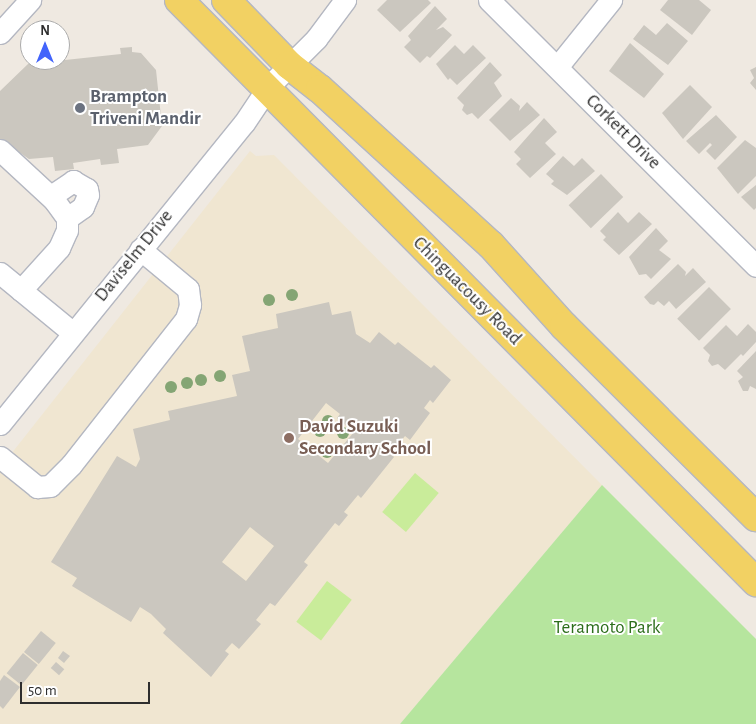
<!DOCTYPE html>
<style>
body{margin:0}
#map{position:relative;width:756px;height:724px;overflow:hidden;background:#efe9e1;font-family:"Alegreya Sans",sans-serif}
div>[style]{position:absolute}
.education>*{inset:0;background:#f0e6d1}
.green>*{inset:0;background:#b6e59e}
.pitch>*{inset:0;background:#c9ec9a;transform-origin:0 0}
.building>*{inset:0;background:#cbc7bf;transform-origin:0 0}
.roads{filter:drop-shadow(1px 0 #b4b7c1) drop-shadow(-1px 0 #b4b7c1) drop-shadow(0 1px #b4b7c1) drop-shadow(0 -1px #b4b7c1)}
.minor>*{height:21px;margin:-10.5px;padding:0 10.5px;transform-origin:10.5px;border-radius:10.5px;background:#fff}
.major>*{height:28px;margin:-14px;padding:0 14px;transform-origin:14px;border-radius:14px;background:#f2d163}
.trees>*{width:12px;height:12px;margin:-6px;border-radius:50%;background:#84a574}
.dots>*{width:14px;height:14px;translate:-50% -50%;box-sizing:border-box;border:2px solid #fff;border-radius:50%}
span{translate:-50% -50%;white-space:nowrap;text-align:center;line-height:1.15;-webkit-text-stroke:4px #fff;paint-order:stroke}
.worship-label{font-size:19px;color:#5b616d;font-weight:700}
.left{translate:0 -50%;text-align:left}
.street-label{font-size:19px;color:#2e2e2e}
.education-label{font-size:19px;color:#785e54;font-weight:700}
.park-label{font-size:19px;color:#2c6e1b}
.north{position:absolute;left:20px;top:20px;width:50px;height:50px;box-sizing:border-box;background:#fff;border:1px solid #ababab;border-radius:50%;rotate:0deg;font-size:14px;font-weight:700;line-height:20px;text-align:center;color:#2e2e2e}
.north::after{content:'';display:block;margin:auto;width:18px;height:22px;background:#4264fb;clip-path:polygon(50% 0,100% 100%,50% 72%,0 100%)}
.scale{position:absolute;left:20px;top:682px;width:130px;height:22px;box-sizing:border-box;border:2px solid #2e2e2e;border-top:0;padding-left:6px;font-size:15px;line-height:18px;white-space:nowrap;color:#2e2e2e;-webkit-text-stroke:4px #fff;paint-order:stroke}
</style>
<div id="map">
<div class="education">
<i style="clip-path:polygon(250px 151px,256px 156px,274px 155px,602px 485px,400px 724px,0 724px,0 468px)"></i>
</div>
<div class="green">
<i style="clip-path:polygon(602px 485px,756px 639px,756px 724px,400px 724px)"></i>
</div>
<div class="pitch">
<i style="left:415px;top:473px;width:31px;height:51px;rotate:40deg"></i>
<i style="left:327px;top:581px;width:31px;height:51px;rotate:37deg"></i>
</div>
<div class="building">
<i style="clip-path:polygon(387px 0,428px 0,431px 3px,400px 32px,377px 10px)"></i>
<i style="clip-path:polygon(668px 0,699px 0,711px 10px,692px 35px,660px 10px)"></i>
<i style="clip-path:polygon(435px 6px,447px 19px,436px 30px,443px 27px,452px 35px,430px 58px,427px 56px,420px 63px,404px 47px,411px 40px,408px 36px)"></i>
<i style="clip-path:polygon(667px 23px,688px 41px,668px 65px,633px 39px,644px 25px,656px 35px)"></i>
<i style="clip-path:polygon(630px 43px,664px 74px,644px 98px,609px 71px)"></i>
<i style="clip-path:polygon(455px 45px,464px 54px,473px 45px,486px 58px,457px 85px,450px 78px,448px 80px,436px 64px)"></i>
<i style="clip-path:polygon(132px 47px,132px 52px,141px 53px,156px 70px,162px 126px,148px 145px,117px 149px,119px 163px,101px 165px,100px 159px,73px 163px,74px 169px,55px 171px,53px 157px,29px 159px,0 139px,0 91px,28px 64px,121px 54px,120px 48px)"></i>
<i style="clip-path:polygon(490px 62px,502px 75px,494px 83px,502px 96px,478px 119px,472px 113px,467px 115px,462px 110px,464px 105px,457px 98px)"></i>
<i style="clip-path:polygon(756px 67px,756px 90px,750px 83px,754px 78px,750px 70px)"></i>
<i style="clip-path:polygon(690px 85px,712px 107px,683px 139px,662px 113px)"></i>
<i style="clip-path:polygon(511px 98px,520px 106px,519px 111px,527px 102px,540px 115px,510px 141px,489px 120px)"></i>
<i style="clip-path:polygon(716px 115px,737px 137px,715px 160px,706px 151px,712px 145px,710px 143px,699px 154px,686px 141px)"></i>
<i style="clip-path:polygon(544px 118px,557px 132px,545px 143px,556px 154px,530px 178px,516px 164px,521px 159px,514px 152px)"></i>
<i style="clip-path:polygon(745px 140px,756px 148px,756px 176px,738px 194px,717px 168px)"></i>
<i style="clip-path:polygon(563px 156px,574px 166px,582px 158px,595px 171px,567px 195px,551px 184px,554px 181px,546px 174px)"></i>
<i style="left:601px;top:174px;width:32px;height:45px;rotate:46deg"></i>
<i style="clip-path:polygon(756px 185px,756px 208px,754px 210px,741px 197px)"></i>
<i style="clip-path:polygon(618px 212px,628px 223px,639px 212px,652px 224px,619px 255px,603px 240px,606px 237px,600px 231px)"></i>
<i style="clip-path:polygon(656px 228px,668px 241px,659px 250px,671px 259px,651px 279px,646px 274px,639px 275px,629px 257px)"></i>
<i style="clip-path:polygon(678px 264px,686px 272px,685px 276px,693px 268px,706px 282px,676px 309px,669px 301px,664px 306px,658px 301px,654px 305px,650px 304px,644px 297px)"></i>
<i style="left:709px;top:287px;width:31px;height:45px;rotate:45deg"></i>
<i style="clip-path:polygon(evenodd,329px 302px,332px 315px,351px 311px,356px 334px,370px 343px,379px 332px,395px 345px,398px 342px,431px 368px,434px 365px,451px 380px,433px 403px,430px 400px,424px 408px,430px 413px,410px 440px,405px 436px,391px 454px,394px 457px,361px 498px,358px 495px,344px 512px,348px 515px,339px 526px,335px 523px,304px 562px,308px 565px,275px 606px,270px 603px,256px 620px,261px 624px,239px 649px,232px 643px,225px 651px,229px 654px,211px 677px,163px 633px,166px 629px,151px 614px,140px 607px,131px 622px,72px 586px,77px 578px,51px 562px,117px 456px,136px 467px,140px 459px,133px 429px,170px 420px,168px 411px,237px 396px,232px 375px,250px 371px,242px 336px,278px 328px,276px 314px,329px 302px,326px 403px,340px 414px,337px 418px,354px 432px,328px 463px,298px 439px,326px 403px,329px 302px,250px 527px,274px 546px,246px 581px,222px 562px,250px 527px)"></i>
<i style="clip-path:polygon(748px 324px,756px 332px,756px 342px,743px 356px,741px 354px,725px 370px,718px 364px,712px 366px,708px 361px,710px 355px,703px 348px,726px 325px,737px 336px)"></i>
<i style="clip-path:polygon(756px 351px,756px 389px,750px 386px,748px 391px,743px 391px,738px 381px,743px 377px,737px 371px)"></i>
<i style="left:41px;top:631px;width:19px;height:27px;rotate:39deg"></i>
<i style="clip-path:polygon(63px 651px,70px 656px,64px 663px,58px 658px)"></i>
<i style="left:23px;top:653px;width:19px;height:26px;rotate:39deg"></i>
<i style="left:56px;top:662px;width:11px;height:8px;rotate:41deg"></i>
<i style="clip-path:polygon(4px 675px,20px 687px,3px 709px,0 706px,0 681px)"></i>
</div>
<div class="roads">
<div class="minor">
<i style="left:489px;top:0;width:377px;rotate:44.9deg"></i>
<i style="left:0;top:33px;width:45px;rotate:-47.7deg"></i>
<i style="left:558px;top:66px;width:85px;rotate:-51.2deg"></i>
<i style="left:0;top:150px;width:74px;rotate:42.8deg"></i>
<i style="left:54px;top:200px;width:22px;rotate:54deg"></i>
<i style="left:67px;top:218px;width:12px;rotate:90deg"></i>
<i style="left:67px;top:230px;width:20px;rotate:114deg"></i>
<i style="left:59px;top:248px;width:57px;rotate:132.1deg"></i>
<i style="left:51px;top:196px;width:27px;rotate:-34deg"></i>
<i style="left:73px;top:181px;width:16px;rotate:30deg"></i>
<i style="left:87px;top:189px;width:6px;rotate:81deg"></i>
<i style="left:88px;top:195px;width:13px;rotate:113deg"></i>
<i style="left:83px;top:207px;width:19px;rotate:145deg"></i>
<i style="left:0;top:273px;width:94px;rotate:39.4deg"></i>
<i style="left:0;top:424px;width:387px;rotate:-51deg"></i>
<i style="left:244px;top:123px;width:43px;rotate:-56.3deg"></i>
<i style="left:268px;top:87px;width:68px;rotate:-45deg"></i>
<i style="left:316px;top:39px;width:49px;rotate:-53.4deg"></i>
<i style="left:0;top:457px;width:48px;rotate:39deg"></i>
<i style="left:37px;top:487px;width:13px;rotate:-4deg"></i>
<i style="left:50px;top:486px;width:30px;rotate:-45deg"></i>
<i style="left:71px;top:465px;width:186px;rotate:-51.8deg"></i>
<i style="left:186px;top:319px;width:15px;rotate:-74deg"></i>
<i style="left:190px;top:305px;width:16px;rotate:-97deg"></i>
<i style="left:188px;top:289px;width:62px;rotate:-140.2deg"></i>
</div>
<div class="major">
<i style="left:179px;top:0;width:820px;rotate:45.25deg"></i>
<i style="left:226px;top:0;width:91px;rotate:45.9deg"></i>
<i style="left:289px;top:65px;width:39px;rotate:38deg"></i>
<i style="left:320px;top:89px;width:231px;rotate:42.4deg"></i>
<i style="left:491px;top:245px;width:109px;rotate:48deg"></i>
<i style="left:564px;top:326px;width:271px;rotate:44.9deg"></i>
</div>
</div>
<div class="trees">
<i style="left:292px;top:295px"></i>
<i style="left:269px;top:300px"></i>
<i style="left:220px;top:376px"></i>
<i style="left:201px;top:380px"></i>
<i style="left:187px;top:383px"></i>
<i style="left:171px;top:387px"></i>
<i style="left:328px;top:421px"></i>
<i style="left:320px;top:431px"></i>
<i style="left:343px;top:433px"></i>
<i style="left:327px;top:452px"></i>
</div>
<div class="dots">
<i style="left:80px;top:108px;background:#6b7280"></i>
<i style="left:289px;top:438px;background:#8d6e63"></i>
</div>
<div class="worship-label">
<span class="left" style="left:90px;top:108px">Brampton<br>Triveni Mandir</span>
</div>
<div class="street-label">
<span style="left:623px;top:132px;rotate:45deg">Corkett Drive</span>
<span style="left:134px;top:256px;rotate:-51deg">Daviselm Drive</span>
<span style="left:467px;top:291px;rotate:45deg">Chinguacousy Road</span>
</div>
<div class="education-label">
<span class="left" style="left:299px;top:438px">David Suzuki<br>Secondary School</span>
</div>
<div class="park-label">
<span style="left:607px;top:628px">Teramoto Park</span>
</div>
<div class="north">N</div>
<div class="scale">50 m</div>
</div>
